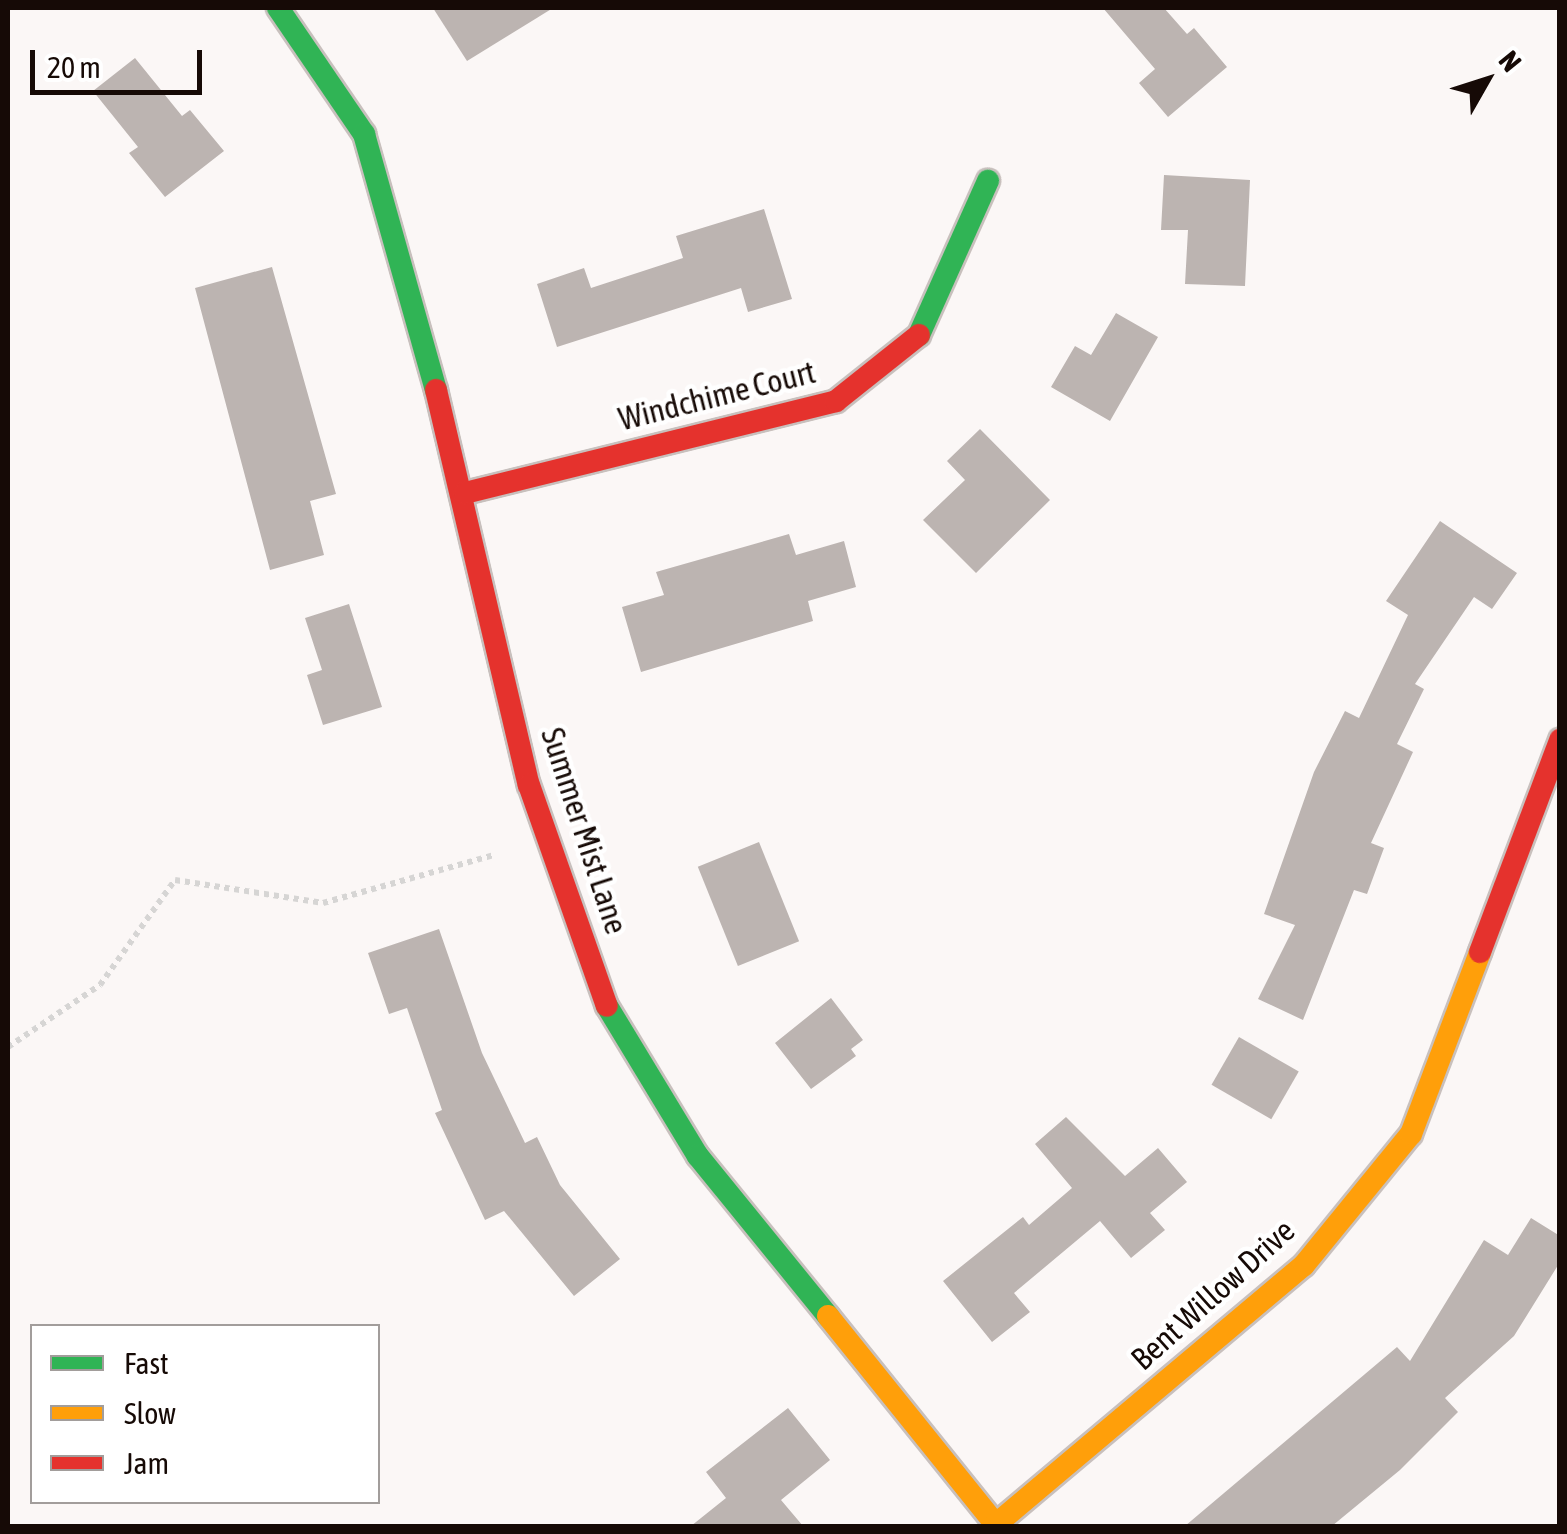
<!DOCTYPE html>
<style>
body{margin:0}
#map{position:relative;width:1567px;height:1534px;overflow:hidden;background:#fbf7f6;font-family:"Asap Condensed",sans-serif}
div>[style]{position:absolute}
.building>*{inset:0;background:#bcb4b1;transform-origin:0 0}
.path>*{height:6px;margin-top:-3px;transform-origin:0;background:repeating-linear-gradient(90deg,#d6d5d4 0 5px,transparent 0 10px)}
.roads{filter:drop-shadow(2px 0 #c8c0bd) drop-shadow(-2px 0 #c8c0bd) drop-shadow(0 2px #c8c0bd) drop-shadow(0 -2px #c8c0bd)}
.fast>*{height:22px;margin:-11px;padding:0 11px;transform-origin:11px;border-radius:11px;background:#30b455}
.slow>*{height:22px;margin:-11px;padding:0 11px;transform-origin:11px;border-radius:11px;background:#ff9f0a}
.jam>*{height:22px;margin:-11px;padding:0 11px;transform-origin:11px;border-radius:11px;background:#e5322d}
span{translate:-50% -50%;white-space:nowrap;text-align:center;line-height:1.15;-webkit-text-stroke:9px #fff;paint-order:stroke}
.street-label{font-size:32px;color:#160a06}
.frame{position:absolute;inset:0;border:10px solid #160a06;pointer-events:none}
.legend{position:absolute;left:30px;top:1324px;width:350px;height:180px;box-sizing:border-box;background:#fff;border:2px solid #a29d9b;margin:0;padding:12px 18px;list-style:none;font-size:30px;color:#160a06}
.legend li{display:flex;align-items:center;gap:20px;height:50px}
.legend b{width:50px;border:2px solid #a29d9b}
.north{position:absolute;left:1437px;top:30px;width:100px;height:100px;-webkit-text-stroke:8px #fff;paint-order:stroke;rotate:51deg;font-size:28px;font-weight:700;line-height:40px;text-align:center;color:#160a06}
.north::after{content:'';display:block;margin:auto;width:35px;height:45px;background:#160a06;clip-path:polygon(50% 0,100% 100%,50% 72%,0 100%)}
.scale{position:absolute;left:30px;top:50px;width:172px;height:45px;box-sizing:border-box;border:5px solid #160a06;border-top:0;padding-left:12px;font-size:30px;line-height:35px;white-space:nowrap;color:#160a06;-webkit-text-stroke:8px #fff;paint-order:stroke}
</style>
<div id="map">
<div class="building">
<i style="clip-path:polygon(433px 8px,553px 8px,467px 61px)"></i>
<i style="clip-path:polygon(1103px 8px,1164px 8px,1187px 34px,1194px 28px,1227px 67px,1168px 117px,1139px 83px,1155px 69px)"></i>
<i style="clip-path:polygon(135px 58px,182px 116px,190px 110px,224px 151px,165px 197px,129px 153px,138px 147px,93px 91px)"></i>
<i style="clip-path:polygon(1164px 175px,1250px 180px,1245px 286px,1185px 284px,1188px 230px,1161px 230px)"></i>
<i style="clip-path:polygon(764px 209px,792px 299px,748px 312px,741px 288px,557px 347px,537px 284px,584px 268px,591px 288px,683px 258px,676px 236px)"></i>
<i style="clip-path:polygon(272px 267px,336px 494px,310px 501px,324px 555px,270px 570px,195px 288px)"></i>
<i style="clip-path:polygon(1116px 313px,1158px 337px,1110px 421px,1051px 387px,1075px 346px,1091px 355px)"></i>
<i style="clip-path:polygon(980px 429px,1050px 500px,976px 573px,923px 520px,965px 480px,947px 461px)"></i>
<i style="clip-path:polygon(1440px 521px,1517px 573px,1492px 609px,1474px 597px,1415px 684px,1424px 689px,1397px 744px,1413px 752px,1371px 843px,1384px 848px,1367px 894px,1354px 890px,1303px 1020px,1258px 999px,1295px 925px,1264px 914px,1314px 772px,1345px 711px,1359px 718px,1408px 615px,1386px 601px)"></i>
<i style="clip-path:polygon(789px 534px,796px 555px,844px 541px,856px 587px,808px 601px,813px 621px,641px 672px,622px 607px,664px 595px,656px 572px)"></i>
<i style="clip-path:polygon(349px 604px,382px 707px,323px 725px,307px 675px,322px 670px,305px 618px)"></i>
<i style="left:759px;top:842px;width:107px;height:66px;rotate:68deg"></i>
<i style="clip-path:polygon(439px 929px,482px 1053px,525px 1143px,537px 1137px,560px 1185px,620px 1259px,574px 1296px,504px 1211px,485px 1220px,435px 1113px,442px 1110px,407px 1008px,389px 1014px,368px 953px)"></i>
<i style="clip-path:polygon(831px 998px,863px 1040px,851px 1049px,856px 1056px,811px 1089px,775px 1043px)"></i>
<i style="left:1239px;top:1037px;width:69px;height:55px;rotate:30deg"></i>
<i style="clip-path:polygon(1066px 1117px,1125px 1176px,1158px 1148px,1187px 1182px,1150px 1213px,1165px 1230px,1131px 1258px,1100px 1221px,1014px 1293px,1030px 1312px,992px 1342px,943px 1281px,1023px 1217px,1029px 1225px,1072px 1188px,1035px 1144px)"></i>
<i style="clip-path:polygon(1531px 1218px,1560px 1236px,1560px 1262px,1514px 1336px,1445px 1398px,1458px 1412px,1400px 1470px,1332px 1526px,1185px 1526px,1397px 1347px,1410px 1361px,1484px 1240px,1508px 1255px)"></i>
<i style="clip-path:polygon(788px 1408px,830px 1460px,781px 1500px,803px 1526px,691px 1526px,726px 1498px,706px 1472px)"></i>
</div>
<div class="path">
<i style="left:8px;top:1047px;width:111px;rotate:-34deg"></i>
<i style="left:100px;top:985px;width:129px;rotate:-54.5deg"></i>
<i style="left:175px;top:880px;width:150px;rotate:8.8deg"></i>
<i style="left:323px;top:903px;width:178px;rotate:-15.7deg"></i>
</div>
<div class="roads">
<div class="fast">
<i style="left:278px;top:8px;width:153px;rotate:55.7deg"></i>
<i style="left:364px;top:134px;width:266px;rotate:74.3deg"></i>
<i style="left:919px;top:335px;width:169px;rotate:-65.9deg"></i>
<i style="left:607px;top:1006px;width:175px;rotate:58.8deg"></i>
<i style="left:698px;top:1156px;width:206px;rotate:50.9deg"></i>
</div>
<div class="slow">
<i style="left:828px;top:1316px;width:270px;rotate:51.2deg"></i>
<i style="left:994px;top:1526px;width:405px;rotate:-40.1deg"></i>
<i style="left:1304px;top:1265px;width:169px;rotate:-50.8deg"></i>
<i style="left:1411px;top:1134px;width:195px;rotate:-69.2deg"></i>
</div>
<div class="jam">
<i style="left:436px;top:390px;width:406px;rotate:76.8deg"></i>
<i style="left:529px;top:785px;width:234px;rotate:70.6deg"></i>
<i style="left:465px;top:493px;width:382px;rotate:-13.9deg"></i>
<i style="left:836px;top:401px;width:106px;rotate:-38.5deg"></i>
<i style="left:1480px;top:952px;width:227px;rotate:-69.3deg"></i>
</div>
</div>
<div class="street-label">
<span style="left:717px;top:396px;rotate:-14deg">Windchime Court</span>
<span style="left:584px;top:831px;rotate:72deg">Summer Mist Lane</span>
<span style="left:1213px;top:1295px;rotate:-42deg">Bent Willow Drive</span>
</div>
<div class="frame"></div>
<ul class="legend">
<li><b style="height:12px;background:#30b455"></b>Fast</li>
<li><b style="height:12px;background:#ff9f0a"></b>Slow</li>
<li><b style="height:12px;background:#e5322d"></b>Jam</li>
</ul>
<div class="north">N</div>
<div class="scale">20 m</div>
</div>
